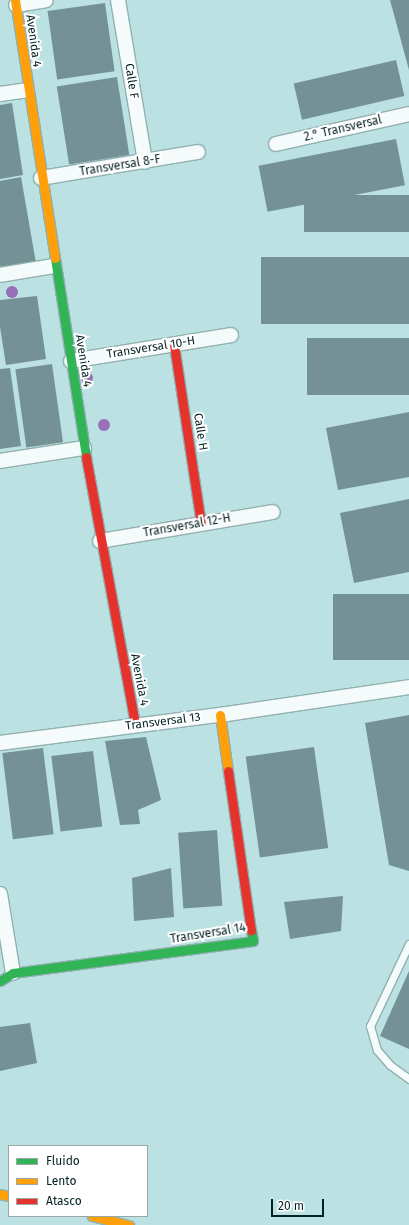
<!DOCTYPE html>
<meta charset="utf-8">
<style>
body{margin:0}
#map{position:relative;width:409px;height:1225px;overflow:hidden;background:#bbe1e2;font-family:"Fira Sans",sans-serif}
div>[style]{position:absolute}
.building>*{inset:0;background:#749296;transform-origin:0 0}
.roads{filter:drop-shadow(1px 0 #91b0b0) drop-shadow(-1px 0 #91b0b0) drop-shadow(0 1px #91b0b0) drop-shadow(0 -1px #91b0b0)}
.lane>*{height:7px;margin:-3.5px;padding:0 3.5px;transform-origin:3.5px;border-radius:3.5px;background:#f5fafb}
.street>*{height:14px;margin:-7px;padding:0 7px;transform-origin:7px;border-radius:7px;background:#f5fafb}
.fast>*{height:9px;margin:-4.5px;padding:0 4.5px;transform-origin:4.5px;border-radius:4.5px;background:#30b455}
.slow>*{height:9px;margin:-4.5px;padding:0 4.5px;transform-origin:4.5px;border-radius:4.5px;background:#ff9f0a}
.jam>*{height:9px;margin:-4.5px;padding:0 4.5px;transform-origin:4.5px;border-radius:4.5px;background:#e5322d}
.trees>*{width:12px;height:12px;margin:-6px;border-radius:50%;background:#9870b8}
span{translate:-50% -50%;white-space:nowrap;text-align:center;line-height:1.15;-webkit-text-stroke:4px #fff;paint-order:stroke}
.street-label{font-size:12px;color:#042122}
.legend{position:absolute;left:8px;top:1145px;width:140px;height:72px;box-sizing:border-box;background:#fff;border:1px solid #9ba6a7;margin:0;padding:5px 7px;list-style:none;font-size:12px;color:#042122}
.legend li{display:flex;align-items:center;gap:8px;height:20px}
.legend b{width:20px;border:1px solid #9ba6a7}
.scale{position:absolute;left:271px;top:1199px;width:53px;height:18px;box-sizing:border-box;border:2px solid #042122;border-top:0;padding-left:5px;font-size:12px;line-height:14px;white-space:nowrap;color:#042122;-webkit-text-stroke:3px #fff;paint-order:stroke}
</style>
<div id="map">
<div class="building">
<i style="clip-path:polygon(390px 0,409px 0,409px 70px)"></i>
<i style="left:105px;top:3px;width:69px;height:58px;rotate:82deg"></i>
<i style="left:396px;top:60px;width:37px;height:105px;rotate:77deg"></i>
<i style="left:117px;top:77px;width:79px;height:61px;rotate:81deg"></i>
<i style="clip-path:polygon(12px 103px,23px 175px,0 179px,0 105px)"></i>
<i style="left:396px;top:139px;width:47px;height:140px;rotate:79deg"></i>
<i style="clip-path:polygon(21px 177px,36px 263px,0 269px,0 181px)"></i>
<i style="left:409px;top:195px;width:37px;height:105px;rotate:90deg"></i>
<i style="left:409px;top:257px;width:67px;height:148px;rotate:90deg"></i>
<i style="clip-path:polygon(37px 296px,46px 359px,6px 365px,0 327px,0 300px)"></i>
<i style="left:409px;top:338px;width:57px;height:102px;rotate:90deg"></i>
<i style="left:52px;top:364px;width:79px;height:37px;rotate:82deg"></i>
<i style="clip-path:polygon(10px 368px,21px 446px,0 449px,0 369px)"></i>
<i style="clip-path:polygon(409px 412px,409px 477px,338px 490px,326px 428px)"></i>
<i style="clip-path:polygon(409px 499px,409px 572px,354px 583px,340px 513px)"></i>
<i style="left:409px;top:594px;width:66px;height:76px;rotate:90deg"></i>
<i style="clip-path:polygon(409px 715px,409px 871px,389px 865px,365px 723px)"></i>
<i style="clip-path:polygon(146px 737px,161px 800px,138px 810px,140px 824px,120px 825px,105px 741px)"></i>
<i style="left:314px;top:747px;width:102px;height:69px;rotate:82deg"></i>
<i style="left:43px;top:748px;width:87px;height:41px;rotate:83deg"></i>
<i style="left:93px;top:751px;width:76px;height:42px;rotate:83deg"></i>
<i style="left:217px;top:830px;width:76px;height:39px;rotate:86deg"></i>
<i style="clip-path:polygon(171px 868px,174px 917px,134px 921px,132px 878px)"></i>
<i style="clip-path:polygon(343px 896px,341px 931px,290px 939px,284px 902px)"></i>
<i style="clip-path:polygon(409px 971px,409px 1049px,380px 1036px)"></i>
<i style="clip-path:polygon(30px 1023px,37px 1063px,0 1071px,0 1027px)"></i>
</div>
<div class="roads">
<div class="lane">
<i style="left:409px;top:944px;width:91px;rotate:115.4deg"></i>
<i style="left:370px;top:1026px;width:25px;rotate:74deg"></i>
<i style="left:377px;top:1050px;width:20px;rotate:49deg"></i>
<i style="left:390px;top:1065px;width:24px;rotate:36deg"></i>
</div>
<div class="street">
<i style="left:118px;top:0;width:164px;rotate:80.5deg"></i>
<i style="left:16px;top:5px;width:30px;rotate:-9deg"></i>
<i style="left:0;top:94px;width:27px;rotate:-8deg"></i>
<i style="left:276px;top:144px;width:136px;rotate:-12.7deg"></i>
<i style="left:41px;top:178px;width:159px;rotate:-9.4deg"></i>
<i style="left:0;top:275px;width:55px;rotate:-9.5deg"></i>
<i style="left:71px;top:361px;width:162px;rotate:-9.2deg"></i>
<i style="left:0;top:461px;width:85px;rotate:-8.8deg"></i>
<i style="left:100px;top:541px;width:175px;rotate:-9.5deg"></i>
<i style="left:0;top:743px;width:222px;rotate:-7.3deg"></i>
<i style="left:220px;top:715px;width:191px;rotate:-8.4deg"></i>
<i style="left:0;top:894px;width:80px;rotate:80.7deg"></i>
</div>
<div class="fast">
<i style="left:55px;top:258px;width:201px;rotate:81.1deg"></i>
<i style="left:0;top:981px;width:15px;rotate:-32deg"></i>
<i style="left:13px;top:973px;width:242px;rotate:-7.6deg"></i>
<i style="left:253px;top:941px;width:11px;rotate:-100deg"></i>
</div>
<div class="slow">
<i style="left:15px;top:0;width:261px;rotate:81.2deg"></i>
<i style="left:220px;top:715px;width:57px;rotate:81.9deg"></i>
<i style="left:0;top:1194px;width:9px;rotate:13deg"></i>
<i style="left:92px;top:1216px;width:38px;rotate:14deg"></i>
</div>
<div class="jam">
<i style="left:174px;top:345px;width:180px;rotate:81.4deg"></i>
<i style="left:86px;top:457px;width:272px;rotate:79.6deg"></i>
<i style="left:228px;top:771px;width:161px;rotate:81.8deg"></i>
</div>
</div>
<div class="trees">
<i style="left:12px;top:292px"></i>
<i style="left:87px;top:378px"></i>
<i style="left:104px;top:425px"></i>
</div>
<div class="street-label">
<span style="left:33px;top:41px;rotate:82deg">Avenida 4</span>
<span style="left:131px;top:81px;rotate:81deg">Calle F</span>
<span style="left:343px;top:129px;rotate:-13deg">2.° Transversal</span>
<span style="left:120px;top:166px;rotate:-9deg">Transversal 8-F</span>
<span style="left:151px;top:348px;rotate:-9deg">Transversal 10-H</span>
<span style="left:83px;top:361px;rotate:81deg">Avenida 4</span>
<span style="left:200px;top:432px;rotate:81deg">Calle H</span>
<span style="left:187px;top:526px;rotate:-10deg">Transversal 12-H</span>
<span style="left:139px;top:680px;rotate:79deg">Avenida 4</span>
<span style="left:163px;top:722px;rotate:-7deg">Transversal 13</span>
<span style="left:208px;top:934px;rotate:-9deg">Transversal 14</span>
</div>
<ul class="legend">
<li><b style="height:5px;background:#30b455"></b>Fluido</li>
<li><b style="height:5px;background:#ff9f0a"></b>Lento</li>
<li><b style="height:5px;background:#e5322d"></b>Atasco</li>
</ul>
<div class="scale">20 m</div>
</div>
